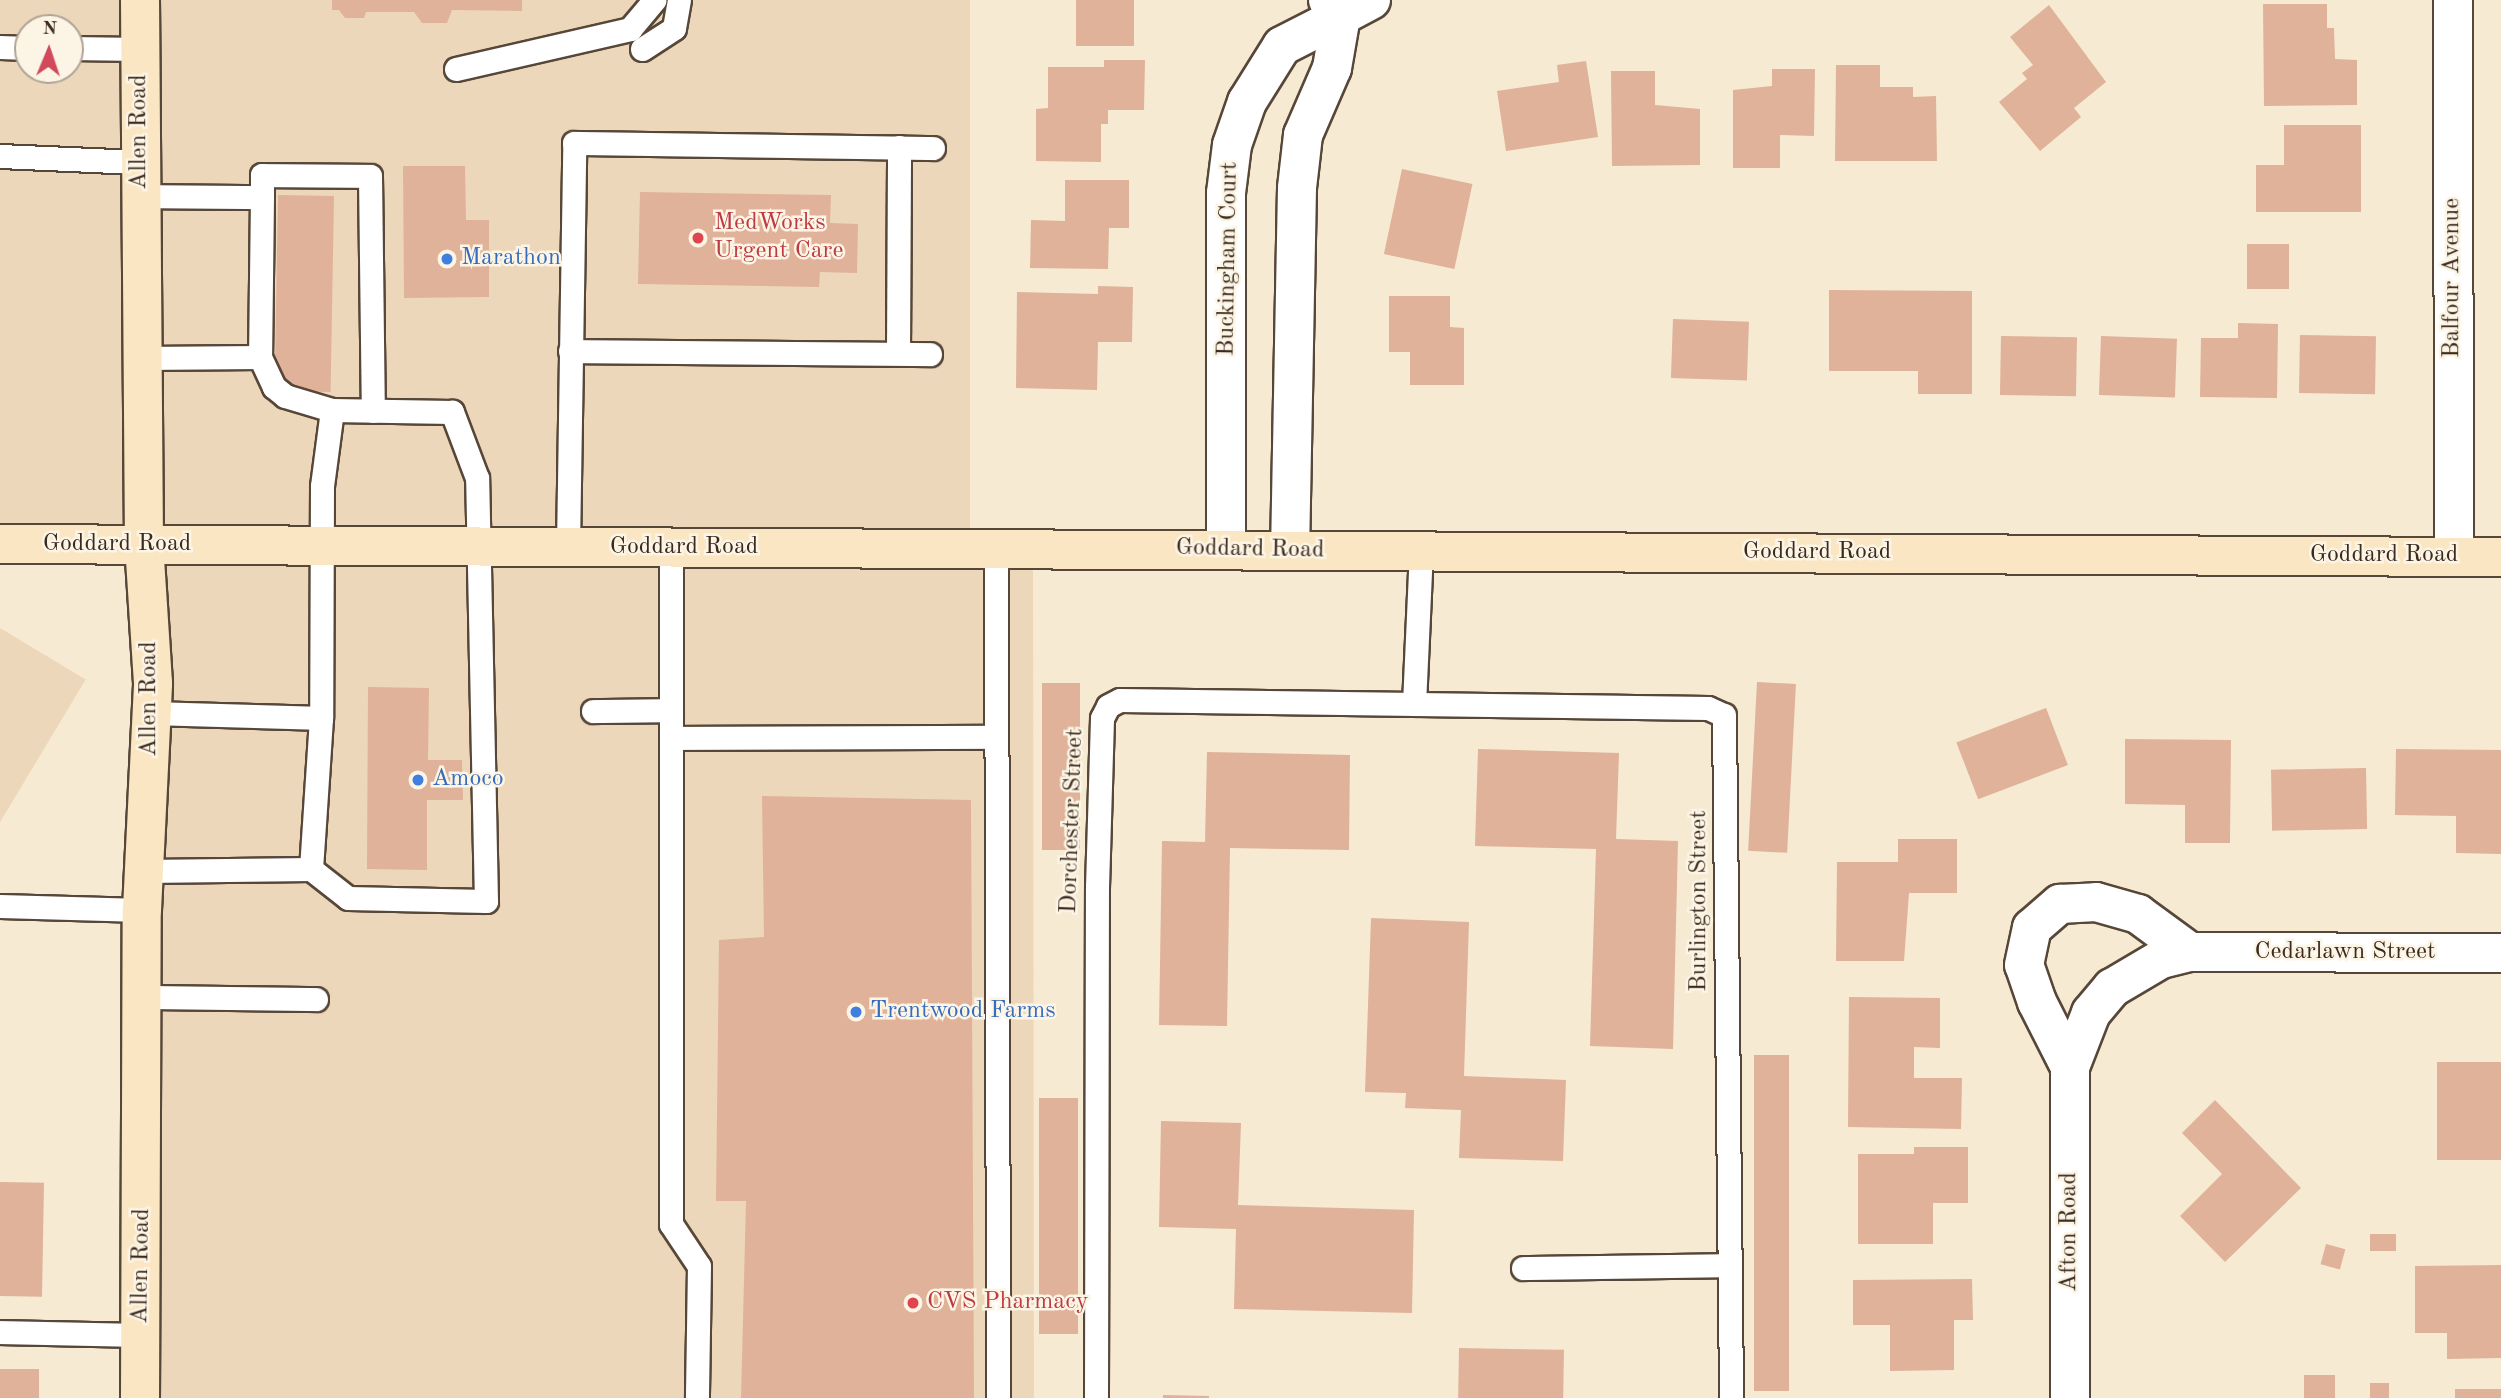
<!DOCTYPE html>
<style>
body{margin:0}
#map{position:relative;width:2501px;height:1398px;overflow:hidden;background:#f6ead2;font-family:"Old Standard TT",serif}
div>[style]{position:absolute}
.built>*{inset:0;background:#edd7ba;transform-origin:0 0}
.building>*{inset:0;background:#dfb299;transform-origin:0 0}
.roads{filter:drop-shadow(2px 0 #574739) drop-shadow(-2px 0 #574739) drop-shadow(0 2px #574739) drop-shadow(0 -2px #574739)}
.service>*{height:23px;margin:-11.5px;padding:0 11.5px;transform-origin:11.5px;border-radius:11.5px;background:#fff}
.minor>*{height:38px;margin:-19px;padding:0 19px;transform-origin:19px;border-radius:19px;background:#fff}
.secondary>*{height:38px;margin:-19px;padding:0 19px;transform-origin:19px;border-radius:19px;background:#fbe6c4}
.dots>*{width:19px;height:19px;translate:-50% -50%;box-sizing:border-box;border:4px solid #fcf5e5;border-radius:50%}
span{translate:-50% -50%;white-space:nowrap;text-align:center;line-height:1.15;-webkit-text-stroke:5px #fcf5e5;paint-order:stroke}
.street-label{font-size:24px;color:#3b2a1e}
.health-label{font-size:24px;color:#be3a42}
.left{translate:0 -50%;text-align:left}
.shop-label{font-size:24px;color:#366cbe}
.north{position:absolute;left:14px;top:14px;width:70px;height:70px;box-sizing:border-box;background:#fcf5e5;border:2px solid #afa495;border-radius:50%;rotate:2deg;font-size:19px;font-weight:700;line-height:28px;text-align:center;color:#3b2a1e}
.north::after{content:'';display:block;margin:auto;width:24px;height:32px;background:#d1495b;clip-path:polygon(50% 0,100% 100%,50% 72%,0 100%)}
</style>
<div id="map">
<div class="built">
<i style="clip-path:polygon(evenodd,0 0,970px 0,970px 549px,1033px 549px,1034px 1398px,140px 1398px,144px 546px,0 545px,0 0,28px 28px,70px 28px,70px 70px,28px 70px,28px 28px)"></i>
<i style="left:0;top:628px;width:100px;height:770px;rotate:31deg"></i>
</div>
<div class="building">
<i style="clip-path:polygon(332px 0,522px 0,522px 11px,452px 10px,447px 23px,422px 23px,414px 12px,366px 12px,364px 18px,345px 18px,339px 10px,332px 10px)"></i>
<i style="left:1076px;top:0;width:58px;height:46px"></i>
<i style="clip-path:polygon(2263px 4px,2327px 4px,2327px 28px,2334px 28px,2335px 59px,2357px 60px,2357px 105px,2264px 106px)"></i>
<i style="clip-path:polygon(2049px 5px,2106px 82px,2074px 108px,2081px 117px,2040px 151px,1999px 102px,2027px 79px,2022px 73px,2033px 65px,2010px 37px)"></i>
<i style="clip-path:polygon(1104px 60px,1145px 60px,1144px 110px,1108px 110px,1108px 124px,1101px 124px,1101px 162px,1036px 161px,1036px 109px,1048px 108px,1048px 67px,1104px 67px)"></i>
<i style="clip-path:polygon(1586px 61px,1598px 137px,1506px 151px,1497px 91px,1559px 82px,1557px 65px)"></i>
<i style="clip-path:polygon(1836px 65px,1880px 65px,1880px 87px,1913px 87px,1913px 97px,1936px 96px,1937px 161px,1835px 161px)"></i>
<i style="clip-path:polygon(1772px 69px,1815px 69px,1814px 136px,1780px 135px,1780px 168px,1733px 168px,1733px 90px,1772px 86px)"></i>
<i style="clip-path:polygon(1611px 71px,1655px 71px,1655px 105px,1700px 109px,1700px 165px,1612px 166px)"></i>
<i style="clip-path:polygon(2284px 125px,2361px 125px,2361px 212px,2256px 212px,2256px 165px,2284px 165px)"></i>
<i style="clip-path:polygon(403px 166px,465px 166px,466px 220px,489px 220px,489px 297px,404px 298px)"></i>
<i style="left:1402px;top:169px;width:72px;height:87px;rotate:12deg"></i>
<i style="clip-path:polygon(1065px 180px,1129px 180px,1129px 228px,1109px 228px,1108px 269px,1030px 268px,1031px 220px,1065px 221px)"></i>
<i style="clip-path:polygon(640px 192px,831px 195px,830px 223px,858px 224px,857px 273px,820px 272px,819px 287px,638px 284px)"></i>
<i style="left:278px;top:195px;width:56px;height:196px;rotate:1deg"></i>
<i style="left:2247px;top:244px;width:42px;height:45px"></i>
<i style="clip-path:polygon(1098px 286px,1133px 287px,1132px 342px,1098px 342px,1097px 390px,1016px 388px,1017px 292px,1098px 294px)"></i>
<i style="clip-path:polygon(1829px 290px,1972px 291px,1972px 394px,1918px 394px,1918px 371px,1829px 371px)"></i>
<i style="clip-path:polygon(1389px 296px,1450px 296px,1450px 327px,1464px 328px,1464px 385px,1410px 385px,1410px 352px,1389px 352px)"></i>
<i style="left:1673px;top:319px;width:76px;height:59px;rotate:2deg"></i>
<i style="clip-path:polygon(2238px 323px,2278px 324px,2277px 398px,2200px 397px,2201px 338px,2238px 338px)"></i>
<i style="left:2300px;top:335px;width:76px;height:58px;rotate:1deg"></i>
<i style="left:2001px;top:336px;width:76px;height:59px;rotate:1deg"></i>
<i style="left:2101px;top:336px;width:76px;height:59px;rotate:2deg"></i>
<i style="left:1757px;top:682px;width:39px;height:169px;rotate:3deg"></i>
<i style="left:1042px;top:683px;width:38px;height:167px"></i>
<i style="clip-path:polygon(368px 687px,429px 688px,428px 760px,462px 760px,463px 800px,427px 800px,427px 870px,367px 869px)"></i>
<i style="left:2046px;top:708px;width:61px;height:96px;rotate:69deg"></i>
<i style="clip-path:polygon(2125px 739px,2231px 740px,2230px 843px,2185px 843px,2185px 805px,2125px 804px)"></i>
<i style="clip-path:polygon(1478px 749px,1619px 753px,1616px 839px,1678px 841px,1673px 1049px,1590px 1046px,1596px 849px,1475px 846px)"></i>
<i style="clip-path:polygon(2396px 749px,2501px 750px,2501px 854px,2456px 853px,2456px 816px,2395px 815px)"></i>
<i style="clip-path:polygon(1207px 752px,1350px 755px,1349px 850px,1230px 848px,1227px 1026px,1159px 1025px,1162px 841px,1205px 842px)"></i>
<i style="left:2366px;top:768px;width:61px;height:95px;rotate:89deg"></i>
<i style="clip-path:polygon(762px 796px,971px 800px,974px 1398px,741px 1398px,746px 1201px,716px 1201px,719px 940px,764px 937px)"></i>
<i style="clip-path:polygon(1898px 839px,1957px 839px,1957px 893px,1909px 893px,1904px 961px,1836px 961px,1837px 862px,1898px 862px)"></i>
<i style="clip-path:polygon(1371px 918px,1469px 922px,1464px 1076px,1566px 1080px,1563px 1161px,1459px 1158px,1461px 1110px,1405px 1108px,1406px 1093px,1365px 1092px)"></i>
<i style="clip-path:polygon(1849px 997px,1940px 998px,1940px 1048px,1914px 1047px,1914px 1078px,1962px 1078px,1961px 1129px,1848px 1127px)"></i>
<i style="left:1754px;top:1055px;width:35px;height:336px"></i>
<i style="left:2437px;top:1062px;width:64px;height:98px"></i>
<i style="left:1039px;top:1098px;width:39px;height:236px"></i>
<i style="clip-path:polygon(2215px 1100px,2301px 1188px,2225px 1262px,2180px 1216px,2222px 1174px,2182px 1133px)"></i>
<i style="clip-path:polygon(1161px 1121px,1241px 1123px,1238px 1205px,1414px 1210px,1412px 1313px,1234px 1309px,1236px 1229px,1159px 1227px)"></i>
<i style="clip-path:polygon(1914px 1147px,1968px 1147px,1968px 1203px,1933px 1203px,1933px 1244px,1858px 1244px,1858px 1154px,1914px 1154px)"></i>
<i style="left:0;top:1182px;width:44px;height:114px;rotate:1deg"></i>
<i style="left:2396px;top:1234px;width:17px;height:26px;rotate:90deg"></i>
<i style="left:2326px;top:1244px;width:20px;height:21px;rotate:15deg"></i>
<i style="clip-path:polygon(2501px 1265px,2501px 1358px,2447px 1359px,2447px 1333px,2415px 1333px,2415px 1266px)"></i>
<i style="clip-path:polygon(1972px 1279px,1973px 1320px,1954px 1320px,1954px 1370px,1890px 1371px,1890px 1325px,1853px 1325px,1853px 1280px)"></i>
<i style="left:1459px;top:1348px;width:105px;height:50px;rotate:1deg"></i>
<i style="left:0;top:1369px;width:39px;height:29px"></i>
<i style="left:2304px;top:1375px;width:31px;height:23px"></i>
<i style="left:2370px;top:1383px;width:19px;height:15px"></i>
<i style="left:2455px;top:1389px;width:46px;height:9px"></i>
<i style="clip-path:polygon(1163px 1395px,1209px 1396px,1209px 1398px,1163px 1398px)"></i>
</div>
<div class="roads">
<div class="service">
<i style="left:0;top:47px;width:28px;rotate:2deg"></i>
<i style="left:70px;top:48px;width:70px;rotate:0.8deg"></i>
<i style="left:642px;top:49px;width:38px;rotate:-33deg"></i>
<i style="left:674px;top:28px;width:28px;rotate:-80deg"></i>
<i style="left:456px;top:69px;width:179px;rotate:-12.9deg"></i>
<i style="left:630px;top:29px;width:38px;rotate:-50deg"></i>
<i style="left:0;top:156px;width:139px;rotate:2.5deg"></i>
<i style="left:140px;top:196px;width:122px;rotate:0.5deg"></i>
<i style="left:262px;top:197px;width:160px;rotate:90.7deg"></i>
<i style="left:262px;top:197px;width:22px;rotate:-90deg"></i>
<i style="left:262px;top:175px;width:108px;rotate:0.5deg"></i>
<i style="left:370px;top:176px;width:235px;rotate:89.3deg"></i>
<i style="left:570px;top:351px;width:360px;rotate:0.5deg"></i>
<i style="left:898px;top:353px;width:206px;rotate:-89.7deg"></i>
<i style="left:142px;top:358px;width:118px;rotate:-0.5deg"></i>
<i style="left:260px;top:357px;width:33px;rotate:65deg"></i>
<i style="left:274px;top:387px;width:14px;rotate:39deg"></i>
<i style="left:285px;top:396px;width:49px;rotate:16.6deg"></i>
<i style="left:568px;top:547px;width:404px;rotate:-89.1deg"></i>
<i style="left:574px;top:143px;width:359px;rotate:0.8deg"></i>
<i style="left:671px;top:548px;width:676px;rotate:90deg"></i>
<i style="left:671px;top:1224px;width:50px;rotate:56.3deg"></i>
<i style="left:699px;top:1266px;width:132px;rotate:90.9deg"></i>
<i style="left:996px;top:550px;width:848px;rotate:89.86deg"></i>
<i style="left:1414px;top:704px;width:152px;rotate:-87.4deg"></i>
<i style="left:593px;top:711px;width:78px;rotate:-0.7deg"></i>
<i style="left:671px;top:738px;width:325px;rotate:-0.2deg"></i>
<i style="left:311px;top:869px;width:47px;rotate:38.1deg"></i>
<i style="left:348px;top:898px;width:138px;rotate:1.2deg"></i>
<i style="left:486px;top:901px;width:423px;rotate:-91.2deg"></i>
<i style="left:477px;top:478px;width:71px;rotate:-110.7deg"></i>
<i style="left:452px;top:412px;width:120px;rotate:-179deg"></i>
<i style="left:332px;top:410px;width:77px;rotate:97.5deg"></i>
<i style="left:322px;top:486px;width:232px;rotate:90.2deg"></i>
<i style="left:144px;top:871px;width:167px;rotate:-0.7deg"></i>
<i style="left:311px;top:869px;width:151px;rotate:-86.2deg"></i>
<i style="left:321px;top:718px;width:168px;rotate:-178.3deg"></i>
<i style="left:0;top:906px;width:142px;rotate:1.6deg"></i>
<i style="left:141px;top:997px;width:175px;rotate:0.7deg"></i>
<i style="left:1523px;top:1268px;width:206px;rotate:-0.8deg"></i>
<i style="left:0;top:1332px;width:141px;rotate:1.2deg"></i>
<i style="left:1096px;top:1398px;width:511px;rotate:-89.89deg"></i>
<i style="left:1097px;top:887px;width:169px;rotate:-88.3deg"></i>
<i style="left:1102px;top:718px;width:13px;rotate:-63deg"></i>
<i style="left:1108px;top:706px;width:13px;rotate:-27deg"></i>
<i style="left:1120px;top:700px;width:588px;rotate:0.78deg"></i>
<i style="left:1708px;top:708px;width:17px;rotate:24deg"></i>
<i style="left:1724px;top:715px;width:683px;rotate:89.41deg"></i>
</div>
<div class="minor">
<i style="left:1328px;top:0;width:21px;rotate:51deg"></i>
<i style="left:1341px;top:16px;width:34px;rotate:-28deg"></i>
<i style="left:2453px;top:0;width:556px;rotate:89.9deg"></i>
<i style="left:1226px;top:550px;width:357px;rotate:-90deg"></i>
<i style="left:1226px;top:193px;width:48px;rotate:-82.9deg"></i>
<i style="left:1232px;top:145px;width:46px;rotate:-70.8deg"></i>
<i style="left:1247px;top:102px;width:66px;rotate:-58deg"></i>
<i style="left:1282px;top:46px;width:66px;rotate:-27deg"></i>
<i style="left:1341px;top:16px;width:53px;rotate:99.8deg"></i>
<i style="left:1332px;top:68px;width:73px;rotate:113.4deg"></i>
<i style="left:1303px;top:135px;width:53px;rotate:96.5deg"></i>
<i style="left:1297px;top:188px;width:363px;rotate:91.1deg"></i>
<i style="left:2070px;top:1067px;width:73px;rotate:-116.9deg"></i>
<i style="left:2037px;top:1002px;width:39px;rotate:-109deg"></i>
<i style="left:2024px;top:965px;width:38px;rotate:-78deg"></i>
<i style="left:2032px;top:928px;width:37px;rotate:-41deg"></i>
<i style="left:2060px;top:904px;width:36px;rotate:-3deg"></i>
<i style="left:2096px;top:902px;width:44px;rotate:15.9deg"></i>
<i style="left:2138px;top:914px;width:64px;rotate:36.2deg"></i>
<i style="left:2070px;top:1398px;width:331px;rotate:-90deg"></i>
<i style="left:2070px;top:1067px;width:58px;rotate:-68.7deg"></i>
<i style="left:2091px;top:1013px;width:33px;rotate:-50deg"></i>
<i style="left:2112px;top:988px;width:57px;rotate:-30.6deg"></i>
<i style="left:2161px;top:959px;width:30px;rotate:-14deg"></i>
<i style="left:2190px;top:952px;width:311px;rotate:0.2deg"></i>
</div>
<div class="secondary">
<i style="left:0;top:544px;width:2501px;rotate:0.3deg"></i>
<i style="left:140px;top:1398px;width:488px;rotate:-89.8deg"></i>
<i style="left:142px;top:910px;width:227px;rotate:-87.2deg"></i>
<i style="left:153px;top:683px;width:138px;rotate:-93.7deg"></i>
<i style="left:144px;top:545px;width:545px;rotate:-90.42deg"></i>
</div>
</div>
<div class="dots">
<i style="left:698px;top:238px;background:#e0444e"></i>
<i style="left:447px;top:259px;background:#3f7fe0"></i>
<i style="left:418px;top:780px;background:#3f7fe0"></i>
<i style="left:856px;top:1012px;background:#3f7fe0"></i>
<i style="left:913px;top:1303px;background:#e0444e"></i>
</div>
<div class="street-label">
<span style="left:140px;top:132px;rotate:-90deg">Allen Road</span>
<span style="left:1229px;top:259px;rotate:-89deg">Buckingham Court</span>
<span style="left:2453px;top:278px;rotate:-90deg">Balfour Avenue</span>
<span style="left:117px;top:545px">Goddard Road</span>
<span style="left:684px;top:548px">Goddard Road</span>
<span style="left:1250px;top:550px;rotate:1deg">Goddard Road</span>
<span style="left:1817px;top:553px">Goddard Road</span>
<span style="left:2384px;top:556px">Goddard Road</span>
<span style="left:150px;top:699px;rotate:-90deg">Allen Road</span>
<span style="left:1073px;top:821px;rotate:-88deg">Dorchester Street</span>
<span style="left:1700px;top:901px;rotate:-90deg">Burlington Street</span>
<span style="left:2345px;top:953px">Cedarlawn Street</span>
<span style="left:2070px;top:1232px;rotate:-90deg">Afton Road</span>
<span style="left:142px;top:1266px;rotate:-89deg">Allen Road</span>
</div>
<div class="health-label">
<span class="left" style="left:714px;top:238px">MedWorks<br>Urgent Care</span>
<span class="left" style="left:927px;top:1303px">CVS Pharmacy</span>
</div>
<div class="shop-label">
<span class="left" style="left:461px;top:259px">Marathon</span>
<span class="left" style="left:432px;top:780px">Amoco</span>
<span class="left" style="left:870px;top:1012px">Trentwood Farms</span>
</div>
<div class="north">N</div>
</div>
